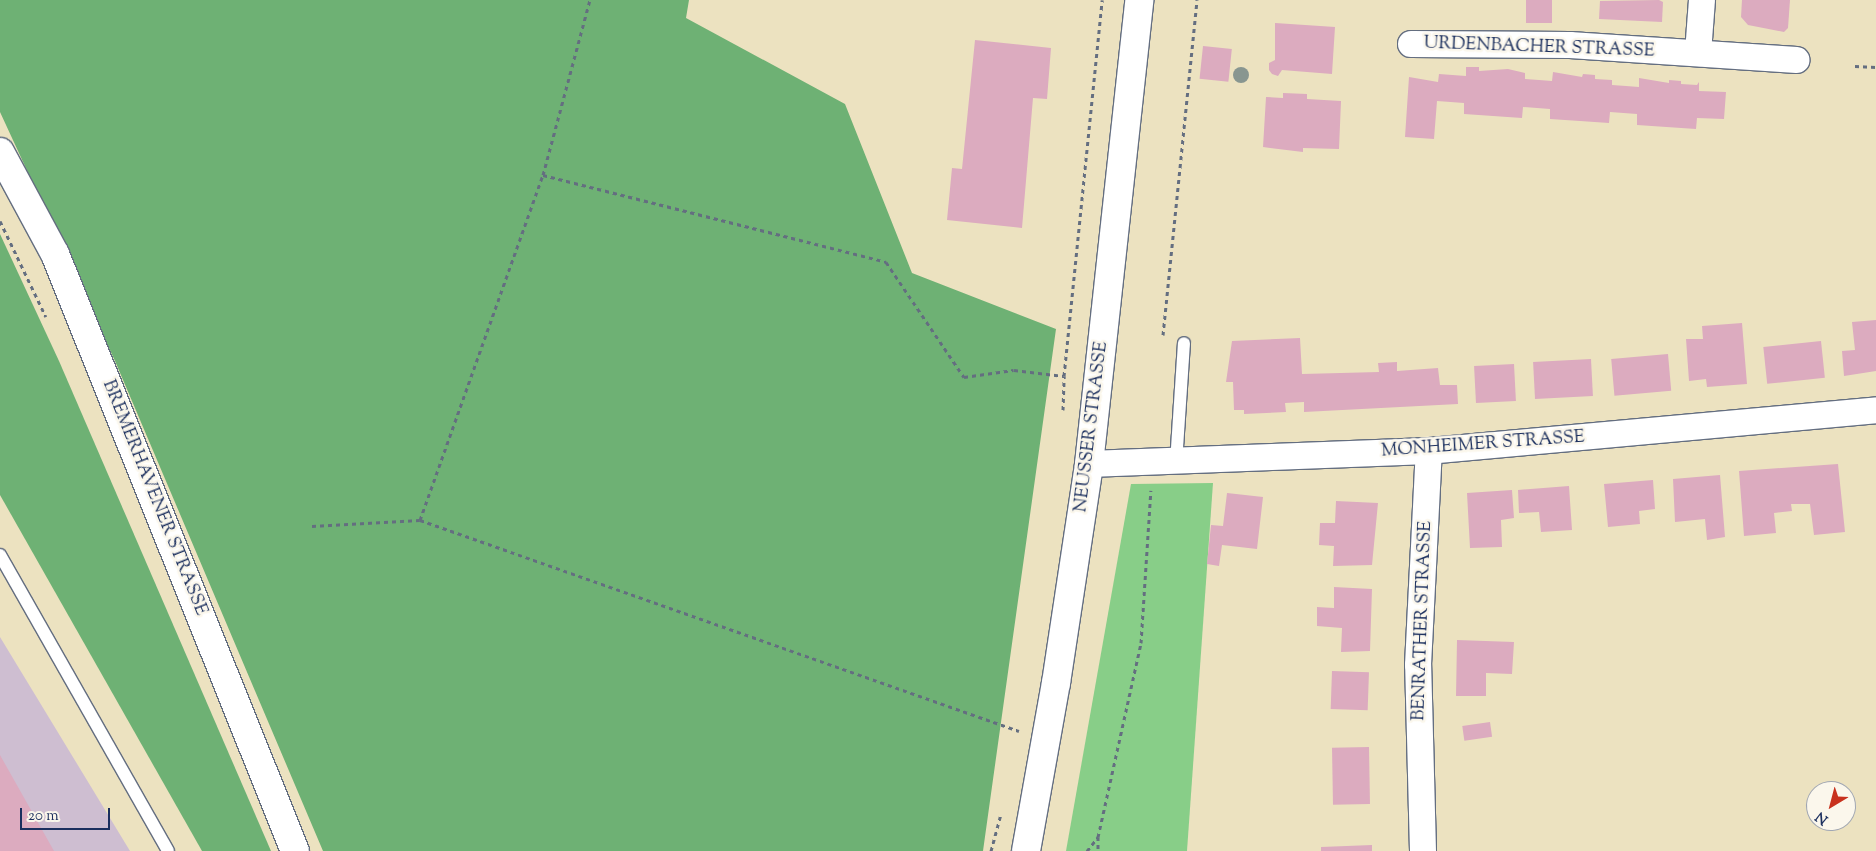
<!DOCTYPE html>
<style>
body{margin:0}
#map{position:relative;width:1876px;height:851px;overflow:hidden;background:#ece2c0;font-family:"Sorts Mill Goudy",serif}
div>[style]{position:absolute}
.industrial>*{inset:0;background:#cebed1}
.green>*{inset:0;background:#88ce88}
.forest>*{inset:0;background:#6eb174}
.building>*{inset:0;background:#dcabbf;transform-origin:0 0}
.path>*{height:3px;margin-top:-1.5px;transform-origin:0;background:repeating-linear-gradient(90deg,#646e80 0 4px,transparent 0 8px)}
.roads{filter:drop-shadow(1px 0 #646e80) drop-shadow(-1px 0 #646e80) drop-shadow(0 1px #646e80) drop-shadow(0 -1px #646e80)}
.service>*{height:12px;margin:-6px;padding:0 6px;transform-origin:6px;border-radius:6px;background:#fff}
.minor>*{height:26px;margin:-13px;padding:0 13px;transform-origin:13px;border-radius:13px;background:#fff}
.secondary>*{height:28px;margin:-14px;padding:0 14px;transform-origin:14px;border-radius:14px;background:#fff}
.trees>*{width:16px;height:16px;margin:-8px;border-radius:50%;background:#889690}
span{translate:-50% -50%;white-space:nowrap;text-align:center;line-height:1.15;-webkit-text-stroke:5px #fbf7ec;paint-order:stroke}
.street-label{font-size:18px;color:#1b2f5e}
.north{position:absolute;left:1806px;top:781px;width:50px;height:50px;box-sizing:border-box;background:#fbf7ec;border:1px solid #a1a7b3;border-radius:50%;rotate:217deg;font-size:14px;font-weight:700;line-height:20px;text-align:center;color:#1b2f5e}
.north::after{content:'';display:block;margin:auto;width:18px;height:22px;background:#c8321e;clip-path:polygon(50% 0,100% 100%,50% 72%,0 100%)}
.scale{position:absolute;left:20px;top:808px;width:90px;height:22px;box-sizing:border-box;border:2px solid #1b2f5e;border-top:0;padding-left:6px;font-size:15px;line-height:18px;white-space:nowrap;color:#1b2f5e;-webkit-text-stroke:4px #fbf7ec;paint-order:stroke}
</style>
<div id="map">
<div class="industrial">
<i style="clip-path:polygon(0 637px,130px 851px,0 851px)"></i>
</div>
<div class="green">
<i style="clip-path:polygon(1213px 483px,1187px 851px,1066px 851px,1131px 484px)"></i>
</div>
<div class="forest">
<i style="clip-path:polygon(0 0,689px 0,686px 18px,845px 104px,912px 273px,1056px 329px,983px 851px,323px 851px,115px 361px,0 112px)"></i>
<i style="clip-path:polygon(0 234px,59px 361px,271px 851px,202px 851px,0 495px)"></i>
</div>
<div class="building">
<i style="left:1526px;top:0;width:26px;height:23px"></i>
<i style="clip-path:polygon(1659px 0,1663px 2px,1662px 22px,1599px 19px,1600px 1px)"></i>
<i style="clip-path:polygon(1742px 0,1790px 0,1788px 28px,1784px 32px,1748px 25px,1741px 17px)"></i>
<i style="clip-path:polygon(1275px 23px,1335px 27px,1332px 74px,1282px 70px,1278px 76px,1272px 74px,1269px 70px,1269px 63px,1275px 60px)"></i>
<i style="clip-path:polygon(975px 40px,1051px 48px,1047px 99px,1033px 98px,1022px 228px,947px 220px,952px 168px,962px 169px)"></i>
<i style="left:1203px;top:46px;width:29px;height:33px;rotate:6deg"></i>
<i style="clip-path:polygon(1466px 67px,1479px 67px,1479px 71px,1508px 69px,1525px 73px,1525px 79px,1539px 80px,1552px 81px,1553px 72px,1582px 77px,1583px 74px,1595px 75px,1595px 79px,1612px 80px,1612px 85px,1626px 86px,1639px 87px,1639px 78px,1669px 83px,1669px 80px,1681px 81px,1681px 84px,1697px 85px,1699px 82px,1699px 91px,1726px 92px,1724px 119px,1697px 118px,1696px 129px,1637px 125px,1637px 114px,1610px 112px,1609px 123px,1580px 121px,1550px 119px,1550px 109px,1537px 108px,1523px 107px,1522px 118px,1464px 114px,1464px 103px,1437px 101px,1434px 139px,1405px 137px,1409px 77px,1438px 82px,1439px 74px,1466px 76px)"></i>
<i style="clip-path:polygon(1283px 93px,1307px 94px,1307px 99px,1341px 101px,1339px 149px,1303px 148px,1303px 152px,1263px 147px,1266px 97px,1283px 98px)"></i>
<i style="clip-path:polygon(1876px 320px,1876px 371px,1844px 376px,1842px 351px,1855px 350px,1852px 322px)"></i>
<i style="clip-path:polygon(1742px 323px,1747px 384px,1707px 387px,1706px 379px,1689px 381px,1686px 339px,1703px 339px,1702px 326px)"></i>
<i style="clip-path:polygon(1300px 338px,1302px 374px,1379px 372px,1378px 363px,1397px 362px,1397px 371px,1438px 368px,1440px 385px,1457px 385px,1458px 404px,1304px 412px,1304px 402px,1285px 403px,1286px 412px,1244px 414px,1244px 410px,1234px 410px,1233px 382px,1226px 382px,1232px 341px)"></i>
<i style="left:1821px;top:341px;width:37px;height:58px;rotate:84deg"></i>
<i style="left:1668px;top:354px;width:37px;height:57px;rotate:85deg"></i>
<i style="left:1591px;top:359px;width:37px;height:58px;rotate:87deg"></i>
<i style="left:1514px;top:364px;width:37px;height:40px;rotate:87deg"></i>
<i style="clip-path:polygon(1838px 464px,1845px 532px,1814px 535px,1810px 504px,1791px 504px,1792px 511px,1774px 513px,1776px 533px,1744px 536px,1739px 471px)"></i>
<i style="clip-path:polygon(1720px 475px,1725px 537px,1707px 540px,1705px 519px,1675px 522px,1673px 479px)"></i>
<i style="clip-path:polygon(1653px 480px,1655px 509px,1639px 511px,1640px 524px,1608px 527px,1604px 484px)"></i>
<i style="clip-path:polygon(1569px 486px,1572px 530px,1541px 532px,1539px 512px,1519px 513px,1518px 490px)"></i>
<i style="clip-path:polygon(1512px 490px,1514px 518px,1501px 520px,1502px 547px,1470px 548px,1467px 493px)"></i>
<i style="clip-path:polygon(1227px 493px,1263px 497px,1257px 549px,1222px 545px,1219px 566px,1207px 564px,1211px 525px,1223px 526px)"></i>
<i style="clip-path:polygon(1336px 501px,1378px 503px,1372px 565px,1333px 566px,1334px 546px,1319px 545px,1320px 523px,1335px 523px)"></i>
<i style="clip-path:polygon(1334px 587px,1372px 589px,1370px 651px,1341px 652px,1342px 628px,1317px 626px,1317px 607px,1334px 608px)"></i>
<i style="clip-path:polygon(1457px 640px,1514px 642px,1512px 674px,1486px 673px,1486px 696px,1456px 696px)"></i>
<i style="left:1332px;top:671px;width:37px;height:38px;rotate:2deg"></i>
<i style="left:1490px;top:722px;width:15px;height:28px;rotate:82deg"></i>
<i style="left:1369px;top:747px;width:57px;height:37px;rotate:89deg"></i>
<i style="clip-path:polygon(0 755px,54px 851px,0 851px)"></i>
<i style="clip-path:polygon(1372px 845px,1372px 851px,1321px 851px,1321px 847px)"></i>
</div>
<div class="path">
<i style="left:1855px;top:66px;width:21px;rotate:3deg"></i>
<i style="left:543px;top:175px;width:354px;rotate:14.2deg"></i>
<i style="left:886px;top:262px;width:139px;rotate:55.9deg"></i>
<i style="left:964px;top:377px;width:50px;rotate:-8deg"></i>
<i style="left:1014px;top:370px;width:50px;rotate:6.8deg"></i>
<i style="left:0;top:221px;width:106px;rotate:64.4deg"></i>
<i style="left:1163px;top:335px;width:337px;rotate:-84.2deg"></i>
<i style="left:1063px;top:410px;width:34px;rotate:-88deg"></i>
<i style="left:1064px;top:376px;width:378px;rotate:-84.2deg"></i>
<i style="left:420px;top:520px;width:635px;rotate:19.41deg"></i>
<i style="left:312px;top:526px;width:108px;rotate:-3.2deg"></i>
<i style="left:420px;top:520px;width:366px;rotate:-70.4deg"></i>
<i style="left:543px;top:175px;width:181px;rotate:-75deg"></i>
<i style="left:1098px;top:837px;width:14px;rotate:90deg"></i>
<i style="left:991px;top:851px;width:39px;rotate:-75deg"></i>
<i style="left:1087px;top:851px;width:18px;rotate:-52deg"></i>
<i style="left:1098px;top:837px;width:199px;rotate:-77.5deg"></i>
<i style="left:1141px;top:643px;width:153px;rotate:-86.3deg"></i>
</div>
<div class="roads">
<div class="service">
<i style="left:1176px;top:463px;width:120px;rotate:-86.2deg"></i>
<i style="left:0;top:555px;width:340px;rotate:60.4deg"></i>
</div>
<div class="minor">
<i style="left:1411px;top:44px;width:159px;rotate:0.4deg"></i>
<i style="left:1570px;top:45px;width:227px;rotate:3.8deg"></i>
<i style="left:1698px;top:53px;width:53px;rotate:-85.7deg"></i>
<i style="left:1089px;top:464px;width:340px;rotate:-2.2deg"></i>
<i style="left:1429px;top:451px;width:449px;rotate:-5.2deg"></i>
<i style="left:1423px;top:851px;width:186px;rotate:-91.5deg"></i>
<i style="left:1418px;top:665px;width:214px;rotate:-87.1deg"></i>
</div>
<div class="secondary">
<i style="left:0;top:152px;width:116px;rotate:61.7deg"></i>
<i style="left:55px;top:254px;width:643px;rotate:68.1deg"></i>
<i style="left:1026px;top:851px;width:171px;rotate:-79.9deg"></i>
<i style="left:1056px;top:683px;width:221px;rotate:-81.4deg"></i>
<i style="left:1089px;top:464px;width:467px;rotate:-83.8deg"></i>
</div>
</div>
<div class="trees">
<i style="left:1241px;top:75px"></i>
</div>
<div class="street-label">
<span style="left:1539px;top:48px;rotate:2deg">URDENBACHER STRASSE</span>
<span style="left:1092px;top:427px;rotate:-83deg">NEUSSER STRASSE</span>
<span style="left:1483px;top:445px;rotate:-4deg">MONHEIMER STRASSE</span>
<span style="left:154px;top:498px;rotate:68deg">BREMERHAVENER STRASSE</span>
<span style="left:1423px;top:621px;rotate:-88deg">BENRATHER STRASSE</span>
</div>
<div class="north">N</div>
<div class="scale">20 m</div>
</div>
